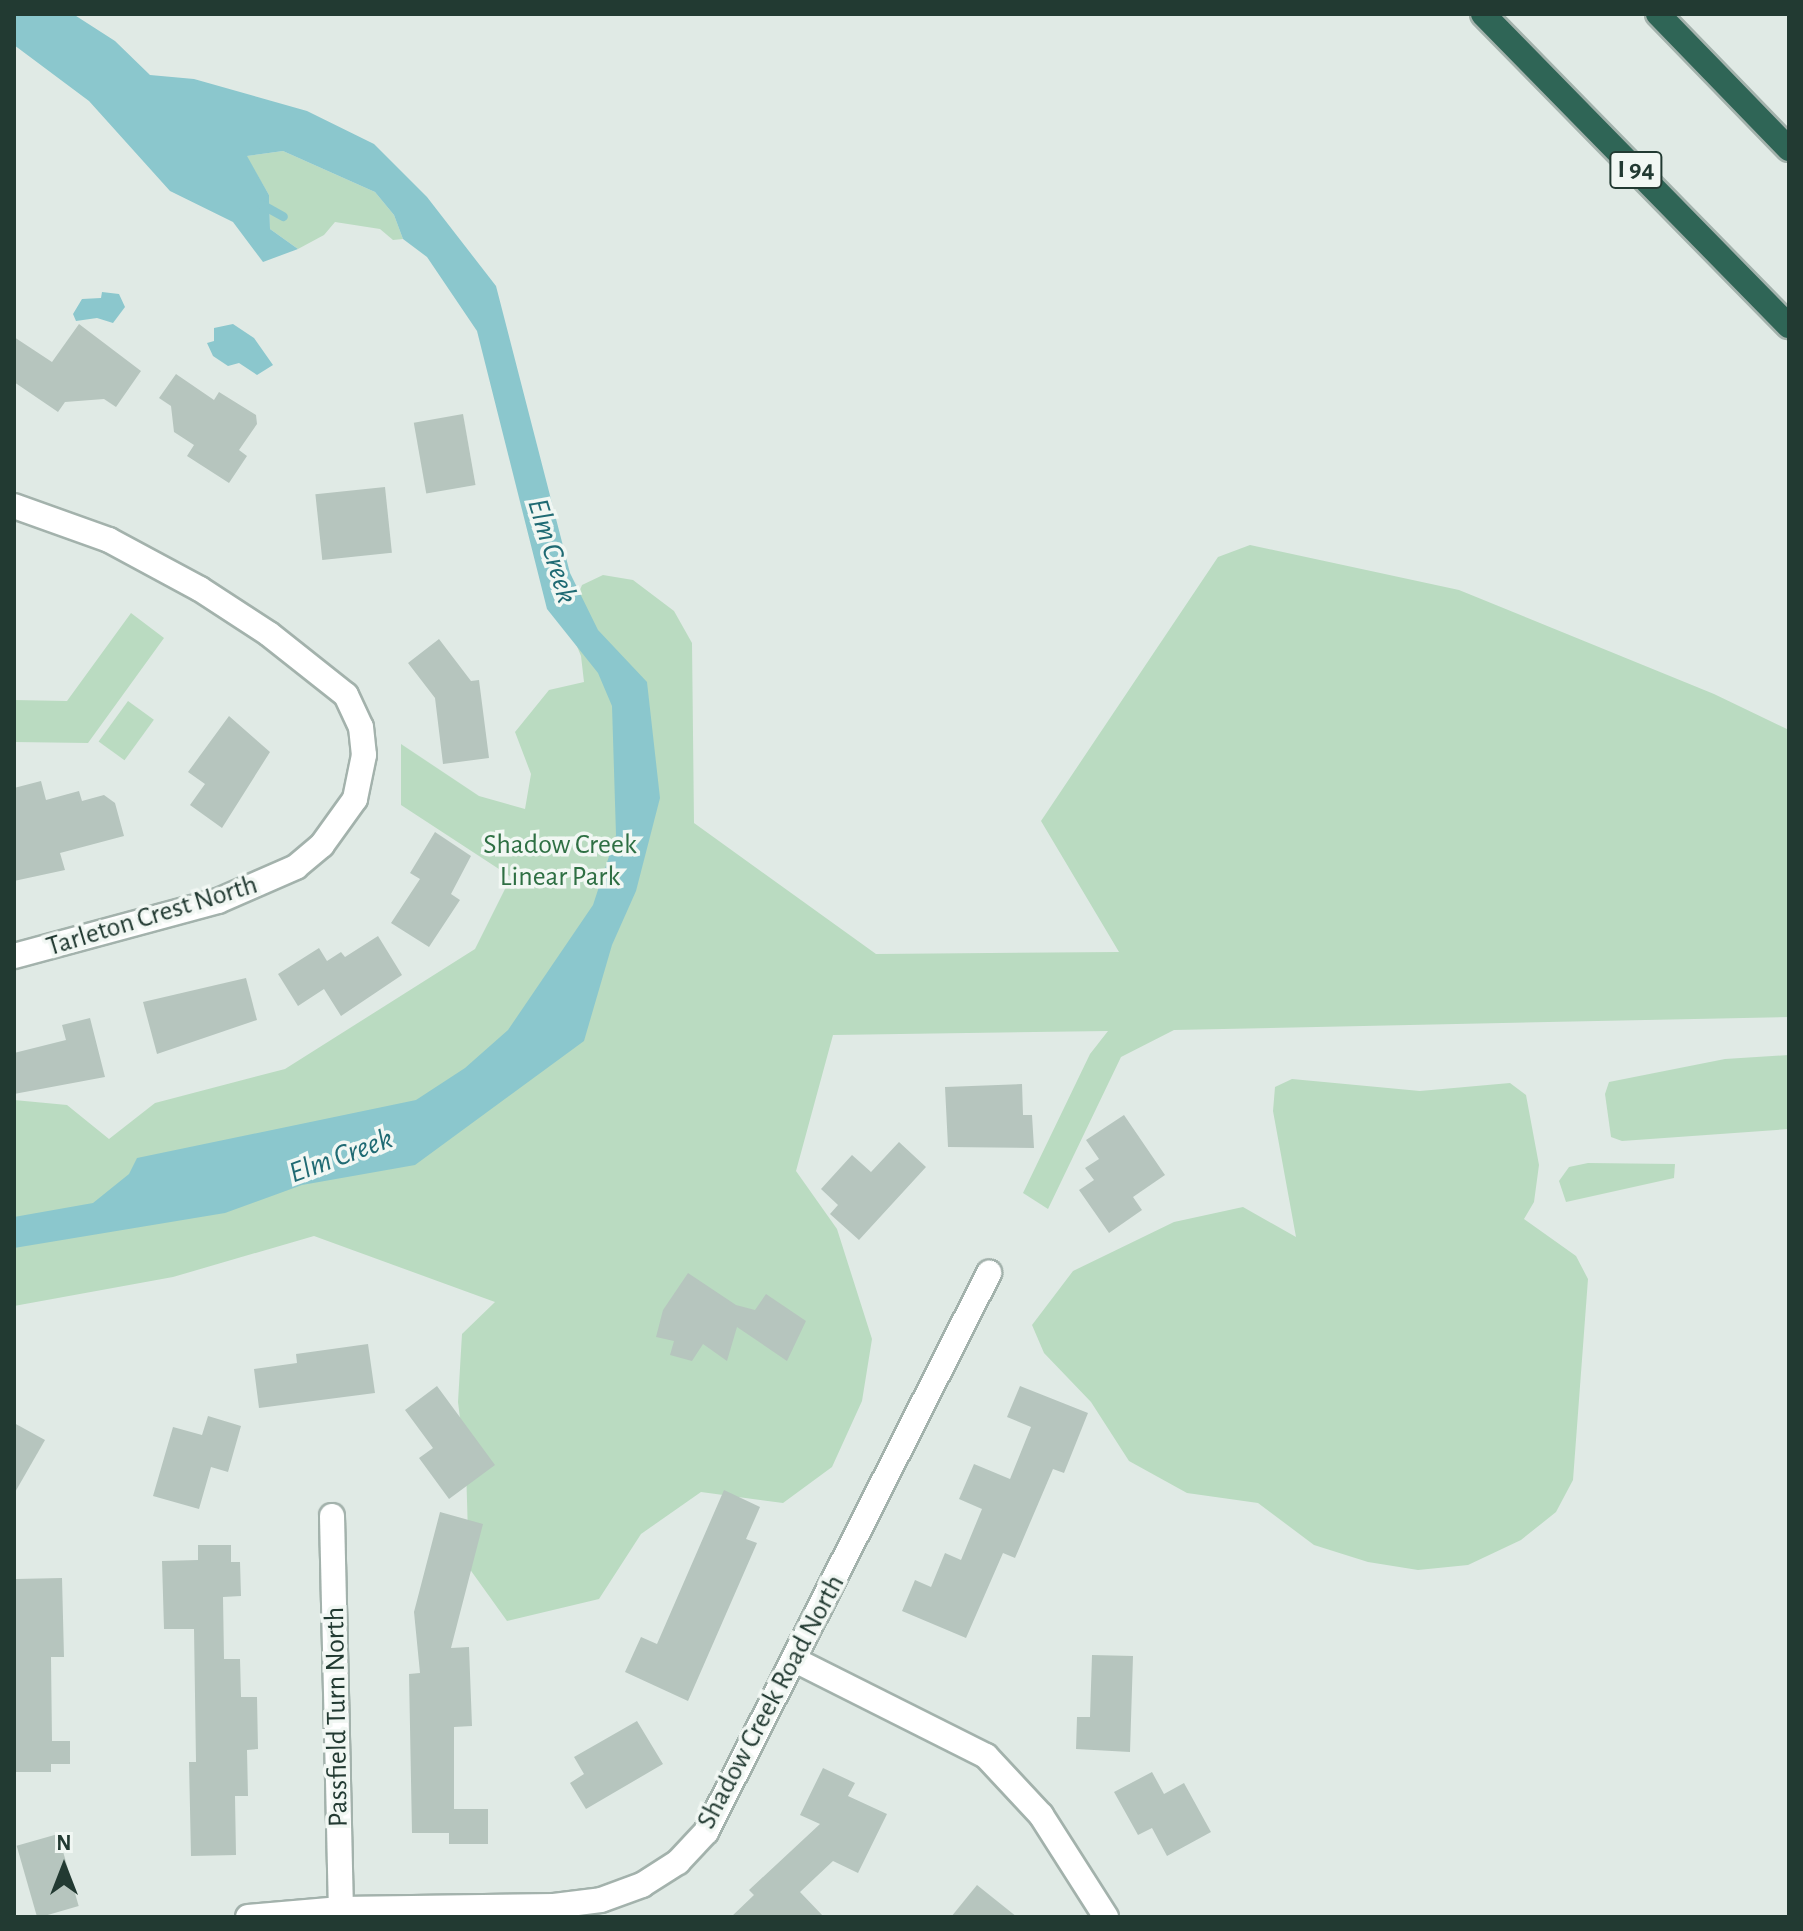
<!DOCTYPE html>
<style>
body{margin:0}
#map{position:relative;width:1803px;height:1931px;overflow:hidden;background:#e0eae5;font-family:"Alegreya Sans",sans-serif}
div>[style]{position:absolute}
.green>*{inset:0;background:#badbc1;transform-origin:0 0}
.water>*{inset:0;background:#8bc7cd}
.stream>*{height:9px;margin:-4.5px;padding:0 4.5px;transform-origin:4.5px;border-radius:4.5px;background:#8bc7cd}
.building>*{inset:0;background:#b6c5be;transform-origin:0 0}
.roads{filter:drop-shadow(2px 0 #a3b2ac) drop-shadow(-2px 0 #a3b2ac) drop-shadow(0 2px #a3b2ac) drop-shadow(0 -2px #a3b2ac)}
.minor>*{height:24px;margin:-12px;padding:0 12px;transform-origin:12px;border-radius:12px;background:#fff}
.highway>*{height:24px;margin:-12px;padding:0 12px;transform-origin:12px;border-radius:12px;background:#2f6556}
span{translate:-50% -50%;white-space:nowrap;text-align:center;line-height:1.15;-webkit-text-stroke:7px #f1f7f3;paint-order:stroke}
.shield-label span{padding:2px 6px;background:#f1f7f3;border:2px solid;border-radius:6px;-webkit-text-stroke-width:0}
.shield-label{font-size:26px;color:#223a32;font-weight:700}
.park-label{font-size:28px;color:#2e6f43}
.street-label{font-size:28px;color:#223a32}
.water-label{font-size:30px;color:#1f6a73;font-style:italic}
.frame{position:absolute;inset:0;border:16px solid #223a32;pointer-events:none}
.north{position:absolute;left:24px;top:1827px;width:80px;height:80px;-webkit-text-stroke:6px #f1f7f3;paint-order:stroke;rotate:0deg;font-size:22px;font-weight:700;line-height:32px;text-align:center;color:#223a32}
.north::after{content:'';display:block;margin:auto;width:28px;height:36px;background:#223a32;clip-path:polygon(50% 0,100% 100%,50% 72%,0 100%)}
</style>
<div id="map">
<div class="green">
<i style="clip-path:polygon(283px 151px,375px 192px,394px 215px,403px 239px,393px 240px,380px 229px,335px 222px,324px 235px,298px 249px,270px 229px,269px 195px,246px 156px)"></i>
<i style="clip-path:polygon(1250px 545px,1459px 590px,1714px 694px,1789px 730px,1789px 1017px,1174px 1030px,1121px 1057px,1048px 1209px,1023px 1193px,1090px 1054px,1108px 1031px,833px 1035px,796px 1171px,837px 1229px,872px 1339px,862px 1401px,832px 1467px,783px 1503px,701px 1492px,641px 1534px,599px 1599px,507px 1621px,469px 1568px,466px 1467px,458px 1402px,462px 1334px,495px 1302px,314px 1236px,173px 1277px,14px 1306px,14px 1100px,67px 1105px,109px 1139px,155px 1103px,285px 1069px,475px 949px,511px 877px,401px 805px,401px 744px,479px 796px,525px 809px,531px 774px,515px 732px,549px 690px,584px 682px,581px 656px,567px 622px,582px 585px,603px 575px,633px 580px,674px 611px,692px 643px,694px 823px,876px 954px,1119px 952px,1041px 821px,1218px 557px)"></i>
<i style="clip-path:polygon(131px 613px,164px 638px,88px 743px,14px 742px,14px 700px,67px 701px)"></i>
<i style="left:128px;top:701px;width:32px;height:50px;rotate:36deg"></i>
<i style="clip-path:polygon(1789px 1055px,1789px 1129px,1622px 1141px,1611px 1137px,1605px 1094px,1609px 1082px,1725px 1059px)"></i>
<i style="clip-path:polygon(1292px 1079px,1420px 1091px,1510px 1083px,1526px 1095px,1539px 1165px,1534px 1202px,1524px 1219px,1576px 1256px,1588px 1279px,1573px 1480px,1556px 1512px,1521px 1540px,1468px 1565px,1418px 1570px,1368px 1562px,1314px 1545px,1258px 1503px,1187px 1493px,1129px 1461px,1091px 1402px,1044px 1353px,1032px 1325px,1073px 1271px,1174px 1222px,1243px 1207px,1296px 1237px,1273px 1111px,1275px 1087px)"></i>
<i style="clip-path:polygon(1588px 1163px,1675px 1164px,1674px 1178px,1566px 1202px,1559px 1181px,1569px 1167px)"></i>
</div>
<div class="water">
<i style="clip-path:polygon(14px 14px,73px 14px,115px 41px,150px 75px,194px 79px,307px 111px,374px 144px,427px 197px,496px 286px,570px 573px,598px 630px,647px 682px,660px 798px,636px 891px,612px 945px,584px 1041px,415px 1165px,302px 1185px,225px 1213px,14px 1248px,14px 1217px,93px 1203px,129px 1174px,137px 1158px,416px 1100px,465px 1068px,508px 1030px,593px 905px,616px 835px,612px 706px,598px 673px,547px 609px,477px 331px,427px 257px,403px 239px,394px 215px,375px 192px,283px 151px,247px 156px,269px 195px,270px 229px,298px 249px,263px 262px,233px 222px,170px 191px,89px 101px,14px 45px)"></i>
<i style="clip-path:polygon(102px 292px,119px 294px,125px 307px,113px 323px,97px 318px,76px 321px,73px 314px,82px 299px,101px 298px)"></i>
<i style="clip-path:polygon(233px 324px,254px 338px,273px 365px,257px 375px,239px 363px,228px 366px,213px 356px,207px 343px,214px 341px,214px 328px)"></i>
</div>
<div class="stream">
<i style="left:261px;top:204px;width:25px;rotate:29deg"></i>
</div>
<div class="building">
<i style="clip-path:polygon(79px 324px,141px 371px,116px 407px,104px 399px,65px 402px,58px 412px,14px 382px,14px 337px,52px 362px)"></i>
<i style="clip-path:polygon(176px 374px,214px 400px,219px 392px,256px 415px,257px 424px,239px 450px,247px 456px,229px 483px,187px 456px,194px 445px,174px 432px,171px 406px,159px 398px)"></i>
<i style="left:463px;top:414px;width:72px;height:50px;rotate:80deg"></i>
<i style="left:385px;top:487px;width:66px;height:70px;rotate:84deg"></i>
<i style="clip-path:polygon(439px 639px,471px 681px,479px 680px,489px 758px,443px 764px,435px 698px,408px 663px)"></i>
<i style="clip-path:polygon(229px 716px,270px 752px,222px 828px,190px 805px,205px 784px,188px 772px)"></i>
<i style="clip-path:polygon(41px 781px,46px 800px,79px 791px,82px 801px,104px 795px,115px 803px,124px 836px,60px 853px,65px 870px,14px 881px,14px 788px)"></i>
<i style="clip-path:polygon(435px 832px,471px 856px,451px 894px,460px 900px,429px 947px,391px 923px,420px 879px,410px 873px)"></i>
<i style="clip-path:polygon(378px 936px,402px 975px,341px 1016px,324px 989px,298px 1006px,278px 974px,319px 948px,327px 961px,341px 952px,345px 957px)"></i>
<i style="clip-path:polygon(246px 978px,257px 1020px,157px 1054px,143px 1002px)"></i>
<i style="clip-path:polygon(90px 1018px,105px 1077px,14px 1094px,14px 1053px,66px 1040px,62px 1025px)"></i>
<i style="clip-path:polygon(1022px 1084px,1023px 1115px,1032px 1115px,1034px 1148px,948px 1147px,945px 1087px)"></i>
<i style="clip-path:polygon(1124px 1115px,1165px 1175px,1133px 1197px,1142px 1210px,1109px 1233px,1079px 1190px,1094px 1180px,1085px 1168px,1099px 1159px,1086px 1140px)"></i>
<i style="clip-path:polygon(899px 1142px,926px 1167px,859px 1240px,830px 1214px,838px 1205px,821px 1189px,852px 1155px,871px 1172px)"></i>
<i style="clip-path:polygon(688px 1273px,736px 1305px,755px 1310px,766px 1294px,806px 1321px,787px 1361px,737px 1327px,727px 1361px,703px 1344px,692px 1361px,670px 1355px,674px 1341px,656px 1337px,663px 1310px)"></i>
<i style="clip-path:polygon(368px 1344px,375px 1393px,259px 1408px,254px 1369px,297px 1363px,296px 1354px)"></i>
<i style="clip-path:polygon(437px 1386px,495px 1465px,449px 1499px,419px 1458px,433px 1448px,405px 1410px)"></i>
<i style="clip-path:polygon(1020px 1386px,1088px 1413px,1064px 1473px,1053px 1469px,1015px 1558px,1003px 1553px,966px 1638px,902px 1611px,915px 1580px,931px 1587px,945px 1553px,961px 1560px,982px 1509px,959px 1499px,974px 1464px,1010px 1479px,1031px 1427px,1007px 1417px)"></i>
<i style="clip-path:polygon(208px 1416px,241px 1426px,228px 1472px,211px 1467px,199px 1509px,153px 1496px,173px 1427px,202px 1435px)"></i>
<i style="clip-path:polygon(14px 1423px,45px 1440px,14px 1494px)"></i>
<i style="clip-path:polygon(724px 1490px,760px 1507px,746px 1539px,757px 1543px,688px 1701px,625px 1672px,641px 1637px,657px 1644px)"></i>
<i style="clip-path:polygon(440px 1512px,483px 1524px,451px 1648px,469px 1647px,472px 1726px,454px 1727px,454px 1809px,488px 1809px,488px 1844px,449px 1844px,449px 1833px,412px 1833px,409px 1674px,420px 1673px,414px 1612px)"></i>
<i style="clip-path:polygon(198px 1545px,231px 1545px,231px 1562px,240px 1562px,241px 1596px,223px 1597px,224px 1659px,240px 1659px,241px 1697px,257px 1697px,258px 1749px,247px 1750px,248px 1796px,235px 1796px,236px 1855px,191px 1856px,189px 1762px,196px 1762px,194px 1629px,164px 1629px,162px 1561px,198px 1560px)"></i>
<i style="clip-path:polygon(62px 1578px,64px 1657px,51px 1657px,52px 1741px,70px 1741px,70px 1764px,51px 1764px,51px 1772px,14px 1772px,16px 1579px)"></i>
<i style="clip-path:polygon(1092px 1655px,1133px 1656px,1130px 1752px,1076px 1749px,1077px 1717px,1090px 1717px)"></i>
<i style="clip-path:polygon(637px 1721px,663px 1764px,586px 1809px,570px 1783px,584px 1774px,574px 1757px)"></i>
<i style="clip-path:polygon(823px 1768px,855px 1783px,848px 1796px,887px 1814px,858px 1873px,833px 1861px,800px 1892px,824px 1917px,731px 1917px,754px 1895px,749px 1890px,820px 1824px,800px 1815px)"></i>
<i style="clip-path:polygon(1152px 1772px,1164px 1794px,1184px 1783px,1211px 1832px,1167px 1856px,1152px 1828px,1138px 1835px,1114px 1792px)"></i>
<i style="left:58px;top:1834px;width:75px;height:43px;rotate:74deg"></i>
<i style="clip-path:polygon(977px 1885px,1017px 1917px,951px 1917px)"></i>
</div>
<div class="roads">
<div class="minor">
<i style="left:14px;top:506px;width:101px;rotate:19.7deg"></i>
<i style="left:109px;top:540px;width:103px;rotate:28.3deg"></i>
<i style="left:200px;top:589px;width:82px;rotate:33.1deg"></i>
<i style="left:269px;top:634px;width:98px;rotate:38.4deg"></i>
<i style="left:346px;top:695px;width:35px;rotate:65deg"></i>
<i style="left:361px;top:727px;width:28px;rotate:84deg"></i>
<i style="left:364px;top:755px;width:45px;rotate:101.6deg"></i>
<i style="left:355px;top:799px;width:57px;rotate:125.7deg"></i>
<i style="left:322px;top:845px;width:34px;rotate:140deg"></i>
<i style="left:296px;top:867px;width:85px;rotate:156.4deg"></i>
<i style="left:218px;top:901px;width:211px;rotate:164.9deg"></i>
<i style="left:332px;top:1516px;width:401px;rotate:88.7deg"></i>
<i style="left:795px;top:1660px;width:214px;rotate:26.7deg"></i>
<i style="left:986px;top:1756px;width:81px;rotate:47deg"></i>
<i style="left:1041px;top:1815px;width:121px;rotate:57.5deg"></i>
<i style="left:248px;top:1917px;width:93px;rotate:-4.9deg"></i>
<i style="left:341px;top:1909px;width:213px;rotate:-0.8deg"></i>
<i style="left:554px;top:1906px;width:47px;rotate:-7.3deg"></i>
<i style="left:601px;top:1900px;width:44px;rotate:-20.1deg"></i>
<i style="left:642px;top:1885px;width:43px;rotate:-32.6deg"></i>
<i style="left:678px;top:1862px;width:41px;rotate:-47deg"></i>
<i style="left:706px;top:1832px;width:627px;rotate:-63.15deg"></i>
</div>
<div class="highway">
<i style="left:1483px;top:14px;width:437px;rotate:45.6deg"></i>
<i style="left:1658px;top:14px;width:188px;rotate:45.9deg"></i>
</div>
</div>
<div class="shield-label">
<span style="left:1636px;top:170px">I 94</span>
</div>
<div class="park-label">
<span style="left:560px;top:861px">Shadow Creek<br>Linear Park</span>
</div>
<div class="street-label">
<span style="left:152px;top:916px;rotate:-17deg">Tarleton Crest North</span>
<span style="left:771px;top:1702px;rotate:-62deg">Shadow Creek Road North</span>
<span style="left:337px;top:1717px;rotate:-91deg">Passfield Turn North</span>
</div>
<div class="water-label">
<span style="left:552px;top:551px;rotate:73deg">Elm Creek</span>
<span style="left:341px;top:1156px;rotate:-20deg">Elm Creek</span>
</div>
<div class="frame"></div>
<div class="north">N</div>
</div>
